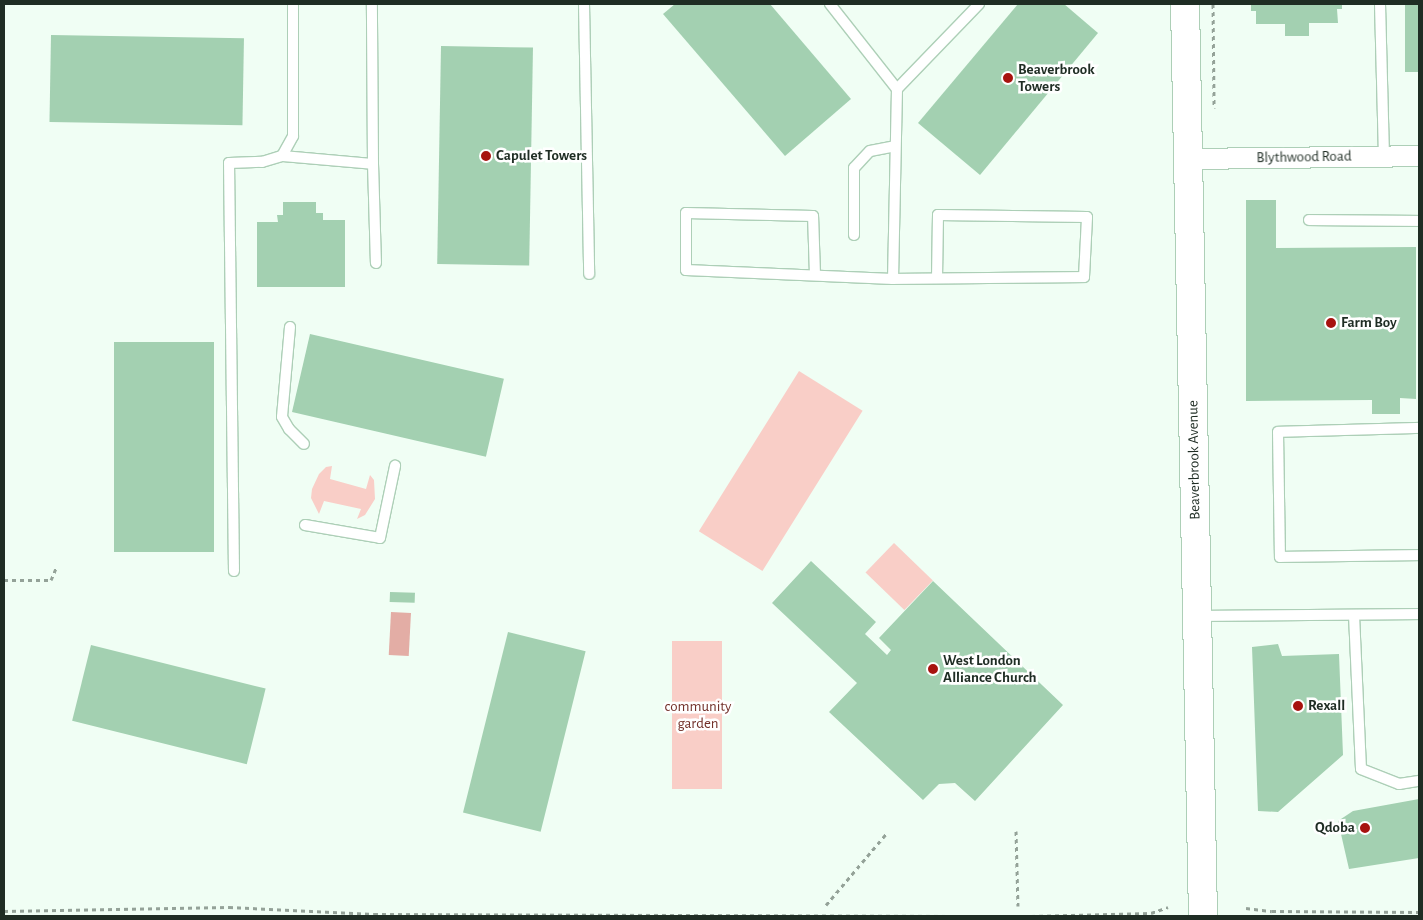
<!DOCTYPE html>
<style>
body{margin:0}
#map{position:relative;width:1423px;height:920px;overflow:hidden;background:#f0fef4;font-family:"Alegreya Sans",sans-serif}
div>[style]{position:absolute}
.green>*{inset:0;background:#f9cec7;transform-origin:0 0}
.water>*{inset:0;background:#e3ada5;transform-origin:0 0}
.building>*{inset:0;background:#a3d0b1;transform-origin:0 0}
.path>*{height:3px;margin-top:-1.5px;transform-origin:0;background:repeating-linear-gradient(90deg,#94a298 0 4px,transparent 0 8px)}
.roads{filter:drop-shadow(1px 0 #adcfb7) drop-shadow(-1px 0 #adcfb7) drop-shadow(0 1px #adcfb7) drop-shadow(0 -1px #adcfb7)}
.lane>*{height:10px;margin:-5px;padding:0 5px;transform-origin:5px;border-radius:5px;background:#fff}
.street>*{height:20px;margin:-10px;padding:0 10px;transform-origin:10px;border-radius:10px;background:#fff}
.secondary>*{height:28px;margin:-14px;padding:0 14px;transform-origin:14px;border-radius:14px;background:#fff}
.dots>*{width:14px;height:14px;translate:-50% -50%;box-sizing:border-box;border:2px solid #fff;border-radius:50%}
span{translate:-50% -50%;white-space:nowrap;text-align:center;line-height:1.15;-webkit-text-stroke:5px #fff;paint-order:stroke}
.poi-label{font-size:15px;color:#1f2d24;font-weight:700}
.left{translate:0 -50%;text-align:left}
.right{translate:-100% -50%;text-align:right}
.street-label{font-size:15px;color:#1f2d24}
.park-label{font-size:15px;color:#723029}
.frame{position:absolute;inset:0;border:5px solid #1f2d24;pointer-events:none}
</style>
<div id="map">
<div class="green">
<i style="left:799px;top:371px;width:75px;height:189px;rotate:32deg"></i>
<i style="clip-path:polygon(332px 466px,330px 479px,366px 489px,370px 475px,374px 480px,375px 499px,365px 515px,357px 519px,361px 509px,324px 501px,319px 514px,311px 498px,312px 489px,319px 474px,326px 467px)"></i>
<i style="left:894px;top:543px;width:54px;height:41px;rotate:44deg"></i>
<i style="left:672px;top:641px;width:50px;height:148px"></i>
</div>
<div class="water">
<i style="left:391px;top:612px;width:20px;height:43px;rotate:3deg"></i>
</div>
<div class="building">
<i style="clip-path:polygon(675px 4px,770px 4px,851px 99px,785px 156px,663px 14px)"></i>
<i style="clip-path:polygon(1018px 4px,1064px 4px,1098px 33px,980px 175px,918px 123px)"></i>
<i style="clip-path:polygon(1251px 4px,1342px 4px,1342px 9px,1337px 9px,1338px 23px,1309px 23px,1309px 36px,1285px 36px,1285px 24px,1256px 24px,1256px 11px,1251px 11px)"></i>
<i style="left:1405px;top:4px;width:14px;height:68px"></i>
<i style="left:51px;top:35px;width:193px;height:87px;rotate:1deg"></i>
<i style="left:441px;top:46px;width:92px;height:218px;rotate:1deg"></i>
<i style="clip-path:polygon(1246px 200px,1276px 200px,1276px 248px,1416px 247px,1416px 399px,1400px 398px,1400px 414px,1372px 414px,1372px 400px,1246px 401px)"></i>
<i style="clip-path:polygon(283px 202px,316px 202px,316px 213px,323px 213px,323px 220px,345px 220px,345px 287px,257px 287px,257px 222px,278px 222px,277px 215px,283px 215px)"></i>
<i style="left:310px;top:334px;width:199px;height:80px;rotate:13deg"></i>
<i style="left:214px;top:342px;width:210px;height:100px;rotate:90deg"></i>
<i style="clip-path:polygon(811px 561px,876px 622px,865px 634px,887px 655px,891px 650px,879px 638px,933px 581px,1063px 705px,975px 801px,955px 783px,939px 784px,923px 800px,829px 712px,857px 683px,772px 603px)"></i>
<i style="left:390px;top:592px;width:25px;height:10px;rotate:2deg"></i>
<i style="left:508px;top:632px;width:80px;height:186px;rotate:14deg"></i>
<i style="clip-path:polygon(1278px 644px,1282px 656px,1339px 654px,1343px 755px,1278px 812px,1258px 811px,1252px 647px)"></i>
<i style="left:91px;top:645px;width:180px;height:78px;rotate:14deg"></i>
<i style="clip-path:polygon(1419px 799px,1419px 858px,1349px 869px,1338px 821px,1353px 811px)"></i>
</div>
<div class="path">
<i style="left:1213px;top:4px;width:104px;rotate:89.4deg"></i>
<i style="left:4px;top:580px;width:47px"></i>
<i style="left:51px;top:580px;width:15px;rotate:-67deg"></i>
<i style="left:1016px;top:831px;width:75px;rotate:88.5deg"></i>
<i style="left:826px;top:905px;width:93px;rotate:-49.8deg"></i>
<i style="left:1246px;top:908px;width:26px;rotate:7deg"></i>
<i style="left:1272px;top:911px;width:147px;rotate:0.4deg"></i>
<i style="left:4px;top:911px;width:225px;rotate:-1deg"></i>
<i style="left:229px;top:907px;width:145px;rotate:2.8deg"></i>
<i style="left:374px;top:914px;width:578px;rotate:0.2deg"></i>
<i style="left:1031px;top:916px;width:120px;rotate:-1.4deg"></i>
<i style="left:1151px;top:913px;width:18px;rotate:-19deg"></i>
</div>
<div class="roads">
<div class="lane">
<i style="left:584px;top:4px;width:270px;rotate:88.9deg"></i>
<i style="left:830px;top:4px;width:108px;rotate:51.8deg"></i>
<i style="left:897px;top:89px;width:118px;rotate:-46deg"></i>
<i style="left:1380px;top:4px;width:152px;rotate:88.5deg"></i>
<i style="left:897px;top:89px;width:190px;rotate:91.2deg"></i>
<i style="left:893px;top:279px;width:191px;rotate:-0.6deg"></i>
<i style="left:1084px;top:277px;width:60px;rotate:-87.1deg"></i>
<i style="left:1087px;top:217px;width:149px;rotate:-179.2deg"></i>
<i style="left:938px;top:215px;width:63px;rotate:90.9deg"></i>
<i style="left:282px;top:156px;width:91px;rotate:5deg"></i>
<i style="left:373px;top:164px;width:160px;rotate:-90.4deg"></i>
<i style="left:373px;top:164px;width:99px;rotate:88.3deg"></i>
<i style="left:1309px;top:220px;width:110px;rotate:0.5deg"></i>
<i style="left:854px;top:235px;width:67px;rotate:-90deg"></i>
<i style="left:854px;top:168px;width:23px;rotate:-47deg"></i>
<i style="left:870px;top:151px;width:25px;rotate:-11deg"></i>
<i style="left:815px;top:275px;width:59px;rotate:-91.9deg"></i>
<i style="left:813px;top:216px;width:127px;rotate:-178.6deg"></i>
<i style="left:686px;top:213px;width:57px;rotate:90deg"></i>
<i style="left:686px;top:270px;width:207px;rotate:2.5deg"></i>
<i style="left:290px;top:327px;width:90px;rotate:95.1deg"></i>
<i style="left:282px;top:417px;width:14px;rotate:60deg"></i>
<i style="left:289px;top:429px;width:21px;rotate:45deg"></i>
<i style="left:1419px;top:428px;width:141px;rotate:178.4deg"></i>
<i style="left:1278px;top:432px;width:125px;rotate:89.1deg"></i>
<i style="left:1280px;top:557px;width:139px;rotate:-0.8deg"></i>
<i style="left:305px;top:525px;width:76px;rotate:9.8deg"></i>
<i style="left:380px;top:538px;width:74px;rotate:-78.2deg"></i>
<i style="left:234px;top:571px;width:408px;rotate:-90.7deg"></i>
<i style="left:229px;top:163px;width:33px;rotate:-2deg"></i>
<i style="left:262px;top:162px;width:21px;rotate:-17deg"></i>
<i style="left:282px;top:156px;width:23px;rotate:-61deg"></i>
<i style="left:293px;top:136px;width:132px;rotate:-90deg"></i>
<i style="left:1354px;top:615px;width:154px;rotate:87.4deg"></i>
<i style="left:1361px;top:769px;width:41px;rotate:21.5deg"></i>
<i style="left:1399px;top:784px;width:20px;rotate:-9deg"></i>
<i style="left:1199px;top:616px;width:220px;rotate:-0.5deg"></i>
</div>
<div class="street">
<i style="left:1188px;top:159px;width:231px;rotate:-0.7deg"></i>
</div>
<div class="secondary">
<i style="left:1185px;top:4px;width:912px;rotate:88.87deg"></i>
</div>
</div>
<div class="dots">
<i style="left:1008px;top:78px;background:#a7130f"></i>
<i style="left:486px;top:156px;background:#a7130f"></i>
<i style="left:1331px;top:323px;background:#a7130f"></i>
<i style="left:933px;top:669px;background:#a7130f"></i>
<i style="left:1298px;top:706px;background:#a7130f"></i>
<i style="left:1365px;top:828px;background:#a7130f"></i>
</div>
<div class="poi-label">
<span class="left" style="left:1018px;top:78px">Beaverbrook<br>Towers</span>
<span class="left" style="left:496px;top:156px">Capulet Towers</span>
<span class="left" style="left:1341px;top:323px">Farm Boy</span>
<span class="left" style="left:943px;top:669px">West London<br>Alliance Church</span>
<span class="left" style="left:1308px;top:706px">Rexall</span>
<span class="right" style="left:1355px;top:828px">Qdoba</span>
</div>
<div class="street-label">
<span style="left:1304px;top:157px;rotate:-1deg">Blythwood Road</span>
<span style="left:1194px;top:460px;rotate:-91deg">Beaverbrook Avenue</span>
</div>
<div class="park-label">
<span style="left:698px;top:715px">community<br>garden</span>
</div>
<div class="frame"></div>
</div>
